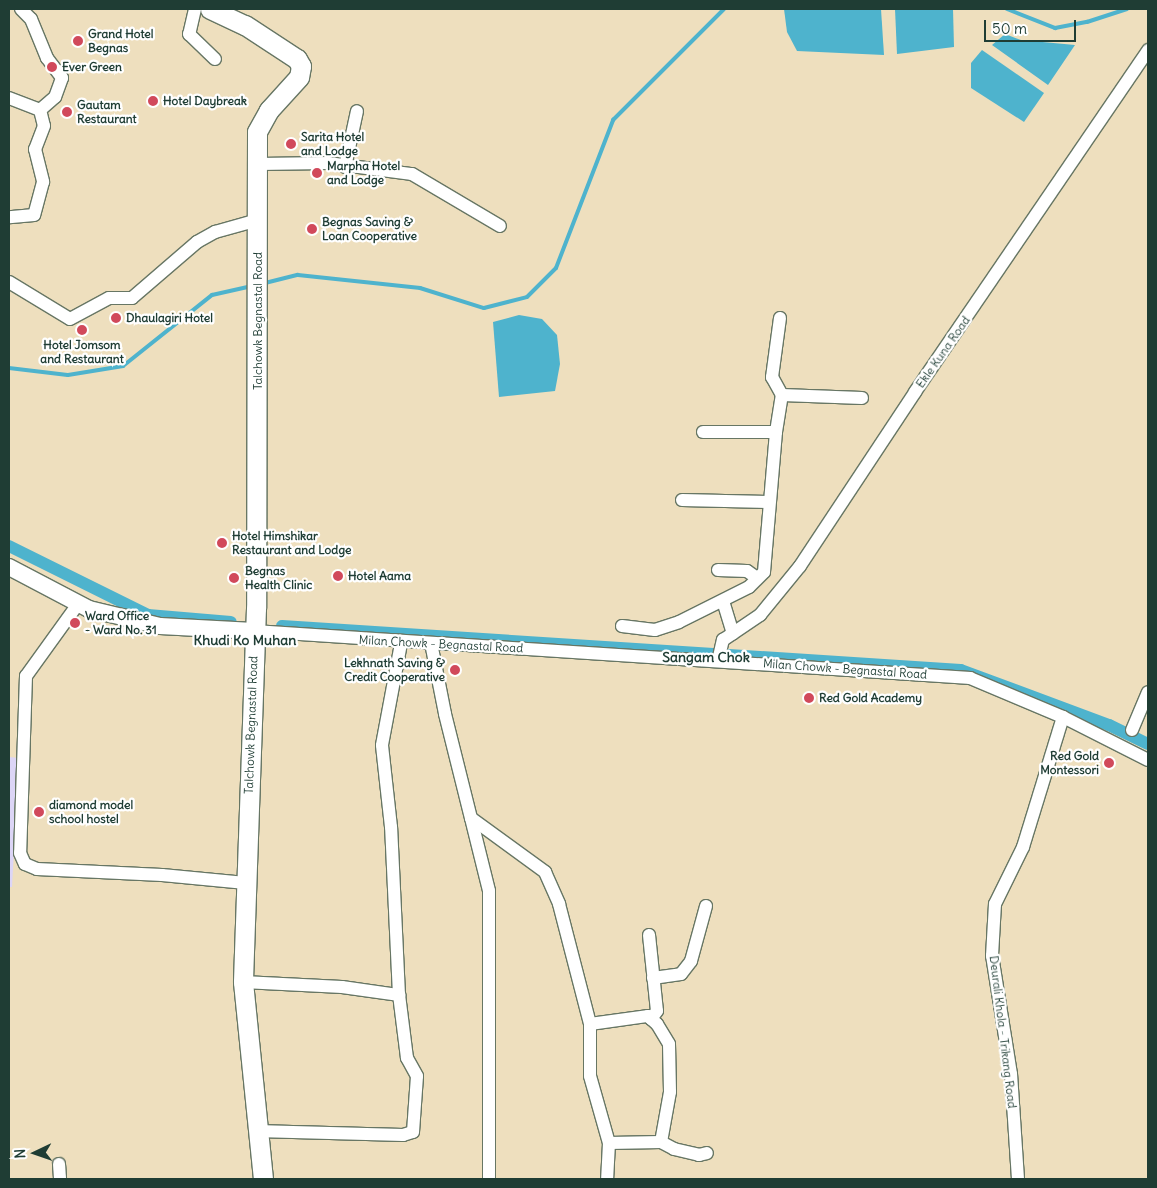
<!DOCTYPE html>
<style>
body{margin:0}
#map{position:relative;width:1157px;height:1188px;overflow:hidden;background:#eedfbe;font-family:Delius,sans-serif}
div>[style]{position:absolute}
.built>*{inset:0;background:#dcd5f6}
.water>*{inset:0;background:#4eb3cd}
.stream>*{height:4px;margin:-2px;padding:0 2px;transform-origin:2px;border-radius:2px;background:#4eb3cd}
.canal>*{height:12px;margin:-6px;padding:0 6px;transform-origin:6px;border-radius:6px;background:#4eb3cd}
.roads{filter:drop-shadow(1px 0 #677664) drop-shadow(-1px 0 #677664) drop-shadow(0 1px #677664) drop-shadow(0 -1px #677664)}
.minor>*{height:12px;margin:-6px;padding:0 6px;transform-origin:6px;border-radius:6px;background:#fff}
.tertiary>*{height:16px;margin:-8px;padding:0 8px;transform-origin:8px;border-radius:8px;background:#fff}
.secondary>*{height:19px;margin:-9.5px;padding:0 9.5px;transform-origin:9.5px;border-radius:9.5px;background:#fff}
.dots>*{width:14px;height:14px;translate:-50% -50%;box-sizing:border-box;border:2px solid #fff;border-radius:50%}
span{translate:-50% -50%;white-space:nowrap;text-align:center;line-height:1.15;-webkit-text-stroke:4.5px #fff;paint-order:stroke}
.poi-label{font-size:12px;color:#1f3d34;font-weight:700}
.left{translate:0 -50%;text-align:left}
.right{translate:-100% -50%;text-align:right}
.street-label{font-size:12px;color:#1f3d34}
.neighbourhood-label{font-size:14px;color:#1f3d34;font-weight:700}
.frame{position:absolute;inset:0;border:10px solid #1f3d34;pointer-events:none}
.north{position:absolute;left:10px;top:1128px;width:50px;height:50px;-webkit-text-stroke:4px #fff;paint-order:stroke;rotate:267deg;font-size:14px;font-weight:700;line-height:20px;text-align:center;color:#1f3d34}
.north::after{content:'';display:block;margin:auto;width:18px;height:22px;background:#1f3d34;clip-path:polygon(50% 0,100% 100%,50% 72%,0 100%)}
.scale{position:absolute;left:984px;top:20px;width:92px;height:22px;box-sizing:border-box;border:2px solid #1f3d34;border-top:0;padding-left:6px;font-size:15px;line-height:18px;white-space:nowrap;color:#1f3d34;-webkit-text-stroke:4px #fff;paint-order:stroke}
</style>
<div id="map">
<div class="built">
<i style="clip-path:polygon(9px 757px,19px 758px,12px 887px,9px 887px)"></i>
</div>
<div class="water">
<i style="clip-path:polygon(784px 9px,881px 9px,884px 55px,797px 51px,787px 32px)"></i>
<i style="clip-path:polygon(895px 9px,953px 9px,954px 47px,897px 54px)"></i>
<i style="clip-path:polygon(1005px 34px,1021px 40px,1075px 45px,1048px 85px,992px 45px)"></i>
<i style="clip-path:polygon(982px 50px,1044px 93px,1024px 122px,971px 88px,971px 63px)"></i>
<i style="clip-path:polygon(519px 315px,542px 319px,557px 335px,560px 364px,555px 391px,499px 397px,493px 322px)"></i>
</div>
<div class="stream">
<i style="left:1007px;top:9px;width:52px;rotate:21.6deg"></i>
<i style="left:1055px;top:28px;width:33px;rotate:-11deg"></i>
<i style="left:1087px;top:22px;width:42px;rotate:-18deg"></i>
<i style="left:261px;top:284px;width:38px;rotate:-14deg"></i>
<i style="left:298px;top:275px;width:123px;rotate:6.1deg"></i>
<i style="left:420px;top:288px;width:67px;rotate:17.4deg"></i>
<i style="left:484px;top:308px;width:44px;rotate:-14.3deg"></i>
<i style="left:527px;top:297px;width:41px;rotate:-45deg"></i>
<i style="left:556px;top:268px;width:159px;rotate:-68.9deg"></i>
<i style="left:613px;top:120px;width:157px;rotate:-45deg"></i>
<i style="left:9px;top:368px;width:59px;rotate:6.8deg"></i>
<i style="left:68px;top:375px;width:56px;rotate:-9.3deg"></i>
<i style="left:123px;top:366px;width:114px;rotate:-38.6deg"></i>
<i style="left:212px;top:295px;width:41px;rotate:-12.7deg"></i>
</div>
<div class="canal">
<i style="left:9px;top:546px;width:155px;rotate:26.4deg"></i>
<i style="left:148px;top:615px;width:83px;rotate:4.8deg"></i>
<i style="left:282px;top:626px;width:680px;rotate:3.71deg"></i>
<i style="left:961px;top:670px;width:158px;rotate:20.4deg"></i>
<i style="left:1109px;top:725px;width:43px;rotate:26deg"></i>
</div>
<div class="roads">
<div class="minor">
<i style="left:21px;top:9px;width:14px;rotate:45deg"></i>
<i style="left:31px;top:19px;width:42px;rotate:67.7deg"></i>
<i style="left:47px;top:58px;width:25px;rotate:53deg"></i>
<i style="left:62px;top:78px;width:20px;rotate:110deg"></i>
<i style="left:55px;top:97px;width:20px;rotate:139deg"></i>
<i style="left:195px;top:9px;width:26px;rotate:103deg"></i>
<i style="left:189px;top:34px;width:36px;rotate:44deg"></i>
<i style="left:9px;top:98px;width:33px;rotate:21deg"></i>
<i style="left:40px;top:110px;width:16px;rotate:76deg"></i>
<i style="left:44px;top:126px;width:25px;rotate:111deg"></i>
<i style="left:35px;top:149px;width:34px;rotate:76deg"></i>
<i style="left:43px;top:182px;width:34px;rotate:105deg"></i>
<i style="left:34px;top:215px;width:25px;rotate:175deg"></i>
<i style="left:258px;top:164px;width:70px;rotate:-0.8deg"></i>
<i style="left:328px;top:163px;width:85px;rotate:7.5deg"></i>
<i style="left:412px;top:174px;width:102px;rotate:30.6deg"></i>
<i style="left:345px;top:167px;width:57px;rotate:-77.9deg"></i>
<i style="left:9px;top:282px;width:71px;rotate:31.2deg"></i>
<i style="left:70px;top:319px;width:44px;rotate:-28.3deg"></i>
<i style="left:109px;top:298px;width:23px"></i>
<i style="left:132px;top:298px;width:86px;rotate:-40.7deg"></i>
<i style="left:197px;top:242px;width:21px;rotate:-29deg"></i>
<i style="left:215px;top:232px;width:45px;rotate:-15.6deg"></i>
<i style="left:780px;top:318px;width:60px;rotate:97.7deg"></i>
<i style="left:772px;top:377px;width:21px;rotate:61deg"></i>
<i style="left:776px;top:432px;width:37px;rotate:-81deg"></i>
<i style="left:782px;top:395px;width:80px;rotate:2.1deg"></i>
<i style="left:682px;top:500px;width:86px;rotate:1.3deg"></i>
<i style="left:718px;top:570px;width:29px;rotate:2deg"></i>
<i style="left:747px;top:571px;width:12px;rotate:35deg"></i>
<i style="left:723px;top:601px;width:34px;rotate:73deg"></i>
<i style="left:78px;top:604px;width:89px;rotate:125.8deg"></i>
<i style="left:26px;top:676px;width:177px;rotate:91.9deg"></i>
<i style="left:20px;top:853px;width:12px;rotate:66deg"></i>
<i style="left:25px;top:864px;width:13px;rotate:23deg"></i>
<i style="left:37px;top:869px;width:125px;rotate:2.7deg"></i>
<i style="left:162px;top:875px;width:84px;rotate:5.4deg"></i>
<i style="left:622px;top:626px;width:33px;rotate:7deg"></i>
<i style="left:655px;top:630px;width:25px;rotate:-18deg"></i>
<i style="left:679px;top:622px;width:78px;rotate:-26.6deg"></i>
<i style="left:749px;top:587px;width:21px;rotate:-45deg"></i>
<i style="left:764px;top:572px;width:141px;rotate:-85.1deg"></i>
<i style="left:776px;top:432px;width:73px;rotate:180deg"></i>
<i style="left:254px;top:631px;width:718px;rotate:3.76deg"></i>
<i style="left:970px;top:678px;width:101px;rotate:22.8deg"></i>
<i style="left:1063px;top:717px;width:95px;rotate:26.8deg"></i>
<i style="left:431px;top:643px;width:72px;rotate:78.8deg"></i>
<i style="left:445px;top:714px;width:107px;rotate:76deg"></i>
<i style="left:471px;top:818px;width:92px;rotate:36.1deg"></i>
<i style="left:545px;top:872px;width:35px;rotate:66deg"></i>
<i style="left:559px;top:904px;width:124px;rotate:75.5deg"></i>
<i style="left:590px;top:1024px;width:52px;rotate:90deg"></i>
<i style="left:590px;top:1076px;width:70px;rotate:74.2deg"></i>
<i style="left:609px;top:1143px;width:36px;rotate:93deg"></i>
<i style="left:718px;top:661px;width:22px;rotate:-77deg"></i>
<i style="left:723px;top:640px;width:45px;rotate:-34deg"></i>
<i style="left:760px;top:615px;width:63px;rotate:-50.8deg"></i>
<i style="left:800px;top:566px;width:209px;rotate:-56.5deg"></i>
<i style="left:915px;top:392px;width:414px;rotate:-55.7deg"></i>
<i style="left:1132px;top:730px;width:41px;rotate:-67.2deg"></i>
<i style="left:471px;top:818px;width:75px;rotate:76.1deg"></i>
<i style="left:489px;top:891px;width:288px;rotate:90deg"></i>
<i style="left:649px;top:935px;width:76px;rotate:84deg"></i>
<i style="left:657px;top:1011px;width:10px;rotate:127deg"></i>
<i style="left:653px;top:978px;width:28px;rotate:-8deg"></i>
<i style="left:681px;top:974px;width:16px;rotate:-52deg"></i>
<i style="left:691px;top:961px;width:57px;rotate:-74.7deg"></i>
<i style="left:243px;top:982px;width:99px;rotate:2.9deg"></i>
<i style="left:342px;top:987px;width:58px;rotate:8deg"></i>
<i style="left:399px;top:995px;width:168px;rotate:-92.7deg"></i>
<i style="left:391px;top:827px;width:82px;rotate:-96.3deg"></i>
<i style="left:382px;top:745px;width:104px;rotate:-79.4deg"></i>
<i style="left:590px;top:1024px;width:59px;rotate:-7.9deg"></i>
<i style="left:648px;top:1016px;width:12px;rotate:42deg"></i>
<i style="left:657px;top:1024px;width:23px;rotate:59deg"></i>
<i style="left:669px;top:1044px;width:48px;rotate:88.8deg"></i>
<i style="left:670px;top:1092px;width:51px;rotate:100.2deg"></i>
<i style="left:256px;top:1131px;width:147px;rotate:1.6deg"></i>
<i style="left:403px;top:1135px;width:10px;rotate:-17deg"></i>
<i style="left:413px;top:1132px;width:56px;rotate:-85.9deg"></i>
<i style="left:417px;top:1076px;width:21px;rotate:-119deg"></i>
<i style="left:407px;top:1058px;width:64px;rotate:-97.2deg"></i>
<i style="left:609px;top:1143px;width:52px;rotate:-1.1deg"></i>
<i style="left:661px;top:1142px;width:15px;rotate:28deg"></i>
<i style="left:674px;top:1149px;width:26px;rotate:13deg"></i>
<i style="left:699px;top:1155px;width:8px;rotate:-14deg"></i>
<i style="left:59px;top:1164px;width:15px;rotate:86deg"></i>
<i style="left:1018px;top:1179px;width:105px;rotate:-93.8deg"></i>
<i style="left:1011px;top:1074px;width:120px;rotate:-99.1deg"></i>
<i style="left:992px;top:956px;width:52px;rotate:-86.7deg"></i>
<i style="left:995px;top:904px;width:64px;rotate:-63.8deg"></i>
<i style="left:1023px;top:847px;width:136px;rotate:-72.9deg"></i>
</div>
<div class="tertiary">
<i style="left:9px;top:567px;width:90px;rotate:27.7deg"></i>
<i style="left:89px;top:609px;width:73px;rotate:13.5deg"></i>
<i style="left:160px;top:626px;width:94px;rotate:3deg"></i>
</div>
<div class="secondary">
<i style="left:210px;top:9px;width:38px;rotate:25deg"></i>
<i style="left:245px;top:25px;width:62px;rotate:33.2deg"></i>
<i style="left:297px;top:59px;width:8px;rotate:60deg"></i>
<i style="left:301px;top:66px;width:11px;rotate:100deg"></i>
<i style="left:299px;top:77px;width:45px;rotate:132.3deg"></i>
<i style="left:269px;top:110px;width:25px;rotate:119deg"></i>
<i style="left:257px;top:132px;width:476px;rotate:90.1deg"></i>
<i style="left:256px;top:608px;width:374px;rotate:92deg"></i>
<i style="left:243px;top:982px;width:198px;rotate:84.2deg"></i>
</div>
</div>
<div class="dots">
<i style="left:78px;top:41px;background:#d1495b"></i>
<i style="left:52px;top:67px;background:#d1495b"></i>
<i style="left:153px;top:101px;background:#d1495b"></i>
<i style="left:67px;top:112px;background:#d1495b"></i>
<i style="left:291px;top:144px;background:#d1495b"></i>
<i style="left:317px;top:173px;background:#d1495b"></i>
<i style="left:312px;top:229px;background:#d1495b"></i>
<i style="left:116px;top:318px;background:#d1495b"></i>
<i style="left:82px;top:330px;background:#d1495b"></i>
<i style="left:222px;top:543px;background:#d1495b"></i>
<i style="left:338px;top:576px;background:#d1495b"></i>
<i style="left:234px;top:578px;background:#d1495b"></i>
<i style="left:75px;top:623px;background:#d1495b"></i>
<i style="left:455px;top:670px;background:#d1495b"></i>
<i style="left:809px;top:698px;background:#d1495b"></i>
<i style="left:1109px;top:763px;background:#d1495b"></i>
<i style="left:39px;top:812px;background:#d1495b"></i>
</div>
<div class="poi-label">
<span class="left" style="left:88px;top:41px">Grand Hotel<br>Begnas</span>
<span class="left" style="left:62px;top:67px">Ever Green</span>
<span class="left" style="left:163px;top:101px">Hotel Daybreak</span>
<span class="left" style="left:77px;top:112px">Gautam<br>Restaurant</span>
<span class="left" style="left:301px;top:144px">Sarita Hotel<br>and Lodge</span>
<span class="left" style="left:327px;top:173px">Marpha Hotel<br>and Lodge</span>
<span class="left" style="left:322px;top:229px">Begnas Saving &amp;<br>Loan Cooperative</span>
<span class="left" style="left:126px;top:318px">Dhaulagiri Hotel</span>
<span style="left:82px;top:352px">Hotel Jomsom<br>and Restaurant</span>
<span class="left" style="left:232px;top:543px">Hotel Himshikar<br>Restaurant and Lodge</span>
<span class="left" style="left:245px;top:578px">Begnas<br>Health Clinic</span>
<span class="left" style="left:348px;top:576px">Hotel Aama</span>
<span class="left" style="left:85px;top:623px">Ward Office<br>- Ward No. 31</span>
<span class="right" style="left:445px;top:670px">Lekhnath Saving &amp;<br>Credit Cooperative</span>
<span class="left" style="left:819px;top:698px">Red Gold Academy</span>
<span class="right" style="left:1099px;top:763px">Red Gold<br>Montessori</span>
<span class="left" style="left:49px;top:812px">diamond model<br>school hostel</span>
</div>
<div class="street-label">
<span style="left:258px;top:321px;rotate:-90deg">Talchowk Begnastal Road</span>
<span style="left:943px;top:352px;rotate:-55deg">Ekle Kuna Road</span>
<span style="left:441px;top:644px;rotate:3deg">Milan Chowk - Begnastal Road</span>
<span style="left:845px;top:669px;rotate:4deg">Milan Chowk - Begnastal Road</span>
<span style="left:251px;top:725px;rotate:-88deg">Talchowk Begnastal Road</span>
<span style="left:1003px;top:1032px;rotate:83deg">Deurali Khola - Trikang Road</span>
</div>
<div class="neighbourhood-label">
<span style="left:245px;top:640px">Khudi Ko Muhan</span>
<span style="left:706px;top:657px">Sangam Chok</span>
</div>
<div class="frame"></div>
<div class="north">N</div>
<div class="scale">50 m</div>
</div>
